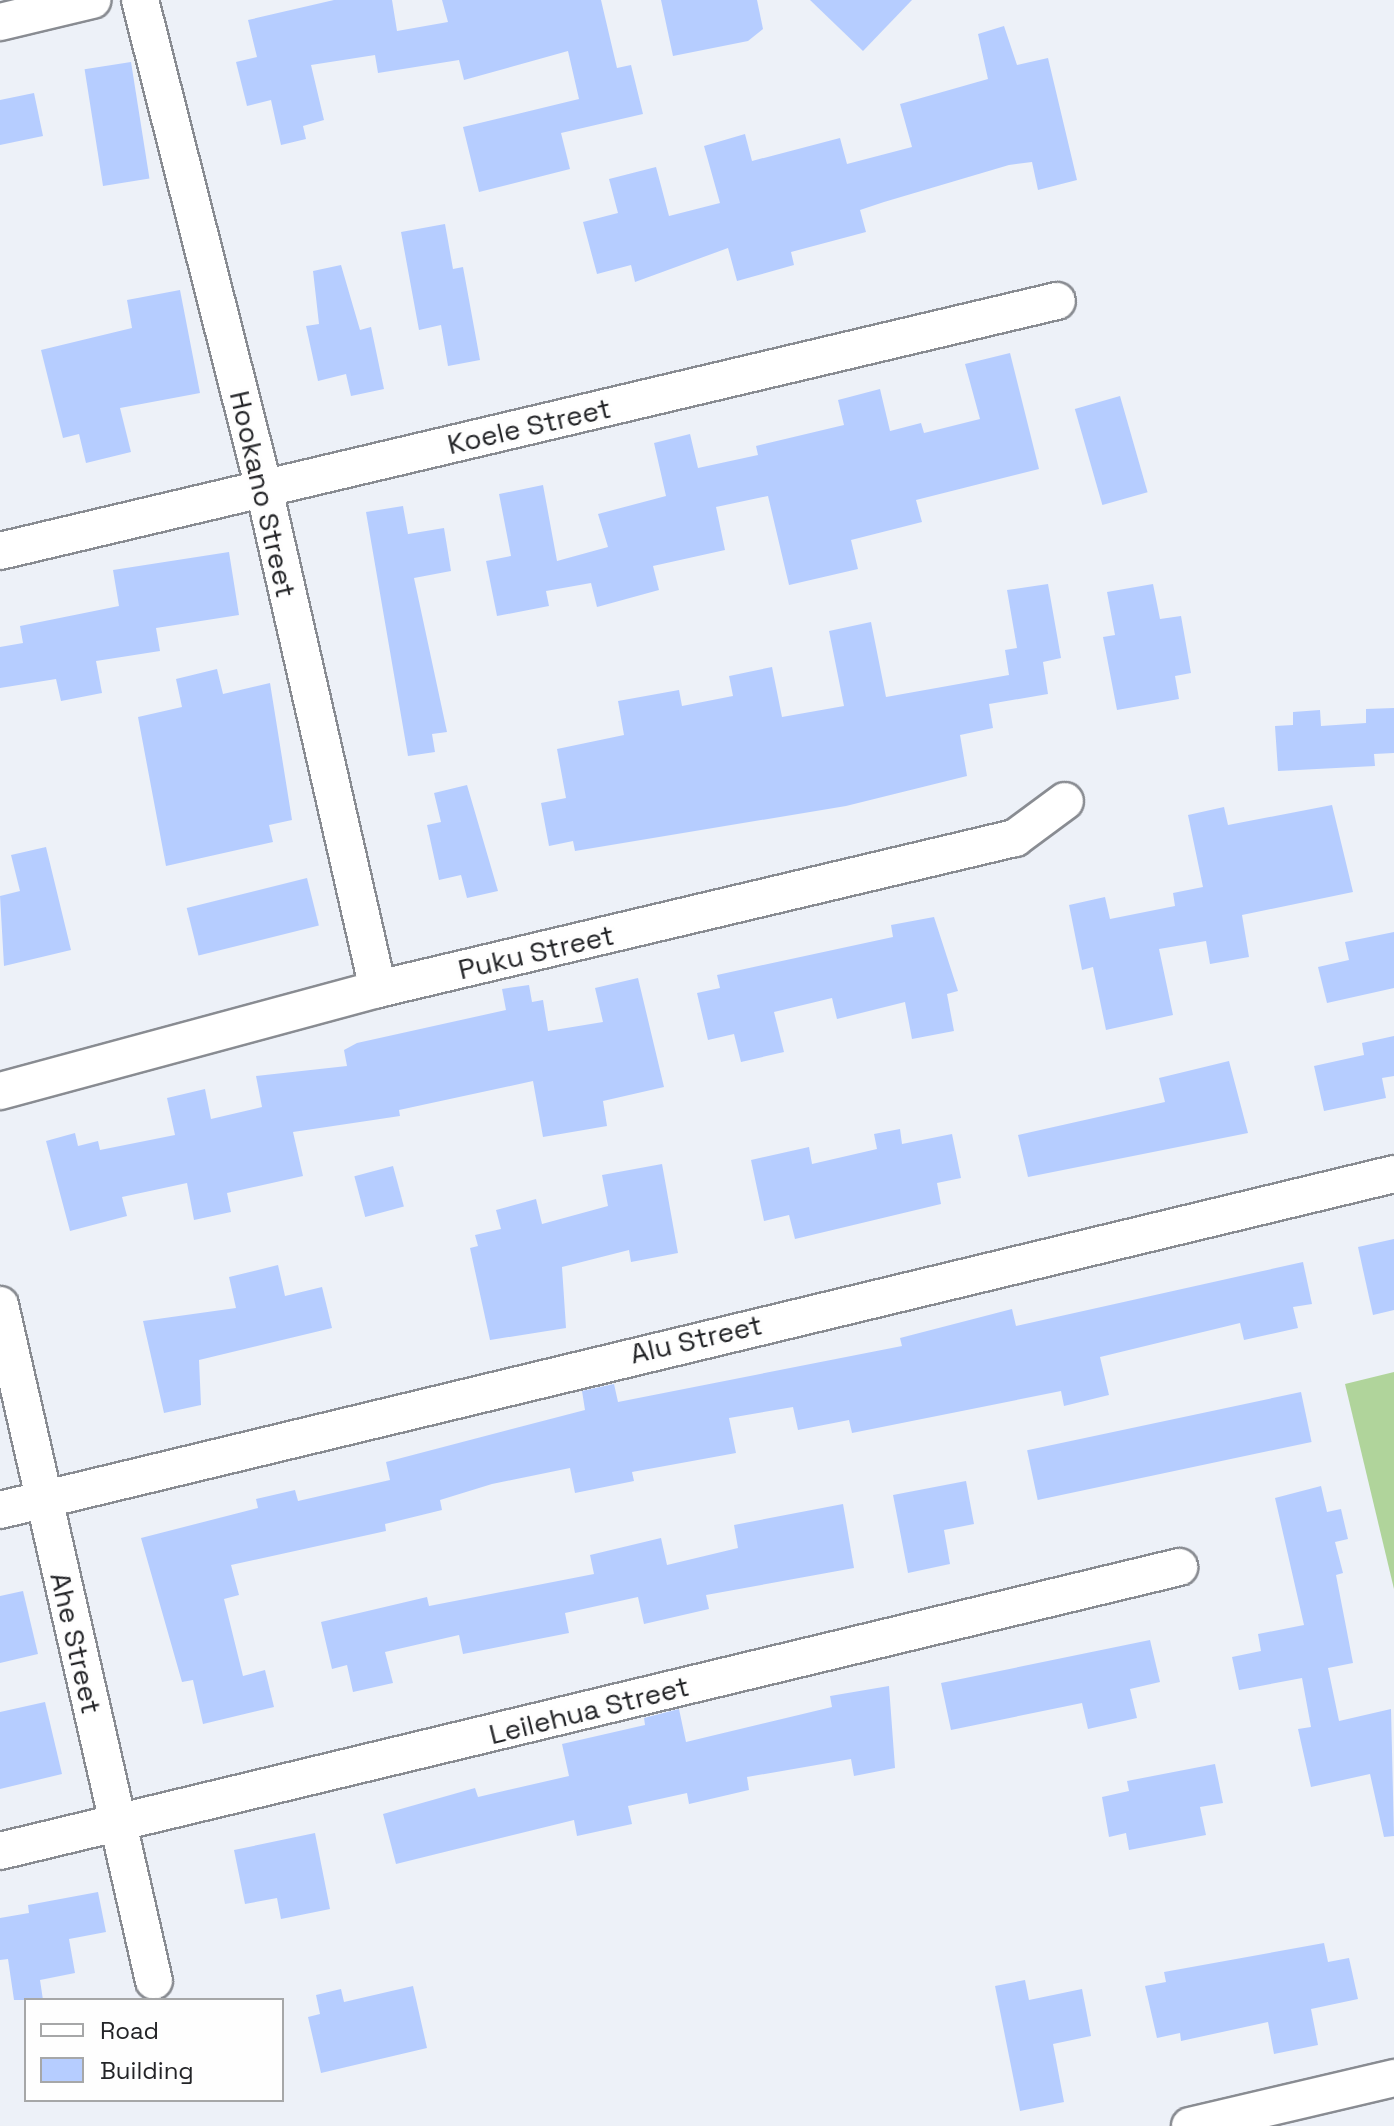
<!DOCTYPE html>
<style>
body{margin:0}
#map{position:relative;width:1394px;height:2126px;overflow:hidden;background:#edf1f8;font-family:"Space Grotesk",sans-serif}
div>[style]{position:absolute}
.green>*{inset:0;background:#b0d49b}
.building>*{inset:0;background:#b6cdff;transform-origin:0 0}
.roads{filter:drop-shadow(2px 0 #898c92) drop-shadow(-2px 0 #898c92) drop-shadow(0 2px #898c92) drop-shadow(0 -2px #898c92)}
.minor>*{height:36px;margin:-18px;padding:0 18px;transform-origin:18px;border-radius:18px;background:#fff}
span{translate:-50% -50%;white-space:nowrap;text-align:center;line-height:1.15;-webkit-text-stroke:6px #fefefe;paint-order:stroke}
.street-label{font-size:28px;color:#232427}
.legend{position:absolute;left:24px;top:1998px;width:260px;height:104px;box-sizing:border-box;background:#fefefe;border:2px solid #a6a7a8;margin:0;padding:10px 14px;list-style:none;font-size:24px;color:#232427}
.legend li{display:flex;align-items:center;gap:16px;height:40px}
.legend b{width:40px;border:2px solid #a6a7a8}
</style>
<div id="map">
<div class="green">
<i style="clip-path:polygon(1394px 1372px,1394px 1589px,1345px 1384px)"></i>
</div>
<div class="building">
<i style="clip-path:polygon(334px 0,392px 0,397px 31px,448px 22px,442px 0,601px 0,617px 68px,631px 65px,643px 114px,561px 133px,570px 169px,479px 192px,463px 127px,579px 99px,568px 51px,464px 80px,459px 60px,378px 73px,375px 55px,311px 65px,324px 120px,303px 126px,306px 139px,281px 145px,271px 100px,247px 106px,236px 62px,257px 57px,248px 20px)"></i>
<i style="clip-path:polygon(661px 0,757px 0,763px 29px,748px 41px,673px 56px)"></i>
<i style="clip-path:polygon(810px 0,912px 0,863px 51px)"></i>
<i style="clip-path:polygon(1004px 26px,1017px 65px,1048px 58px,1077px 180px,1038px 190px,1032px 162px,1009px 165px,884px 202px,860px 210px,866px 232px,791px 252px,794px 265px,737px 281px,728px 248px,635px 282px,631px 265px,597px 274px,583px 222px,618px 213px,609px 179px,656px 167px,669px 216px,720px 203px,704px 146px,745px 134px,752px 161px,840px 138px,847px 164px,912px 147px,900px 104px,988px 79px,978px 34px)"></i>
<i style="left:131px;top:62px;width:118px;height:47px;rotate:81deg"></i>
<i style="clip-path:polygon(34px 93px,43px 136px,0 145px,0 100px)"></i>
<i style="clip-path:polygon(445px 224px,453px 269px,463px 267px,480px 360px,448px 366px,441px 325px,419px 330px,401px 232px)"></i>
<i style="clip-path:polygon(341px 265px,360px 330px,371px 327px,384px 389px,351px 396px,346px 374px,318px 381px,306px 326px,319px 324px,313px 271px)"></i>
<i style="clip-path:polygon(180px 290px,200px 393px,120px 408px,131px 452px,86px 463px,79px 434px,63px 438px,41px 350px,132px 328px,127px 300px)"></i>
<i style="clip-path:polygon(1010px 353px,1039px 469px,916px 500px,922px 522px,851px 540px,858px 569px,789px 585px,768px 496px,716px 507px,725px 550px,653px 566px,659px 590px,597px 607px,591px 583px,546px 591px,549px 606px,497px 616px,486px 561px,511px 556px,499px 494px,543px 485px,557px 561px,608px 547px,598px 514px,666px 496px,654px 443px,690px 434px,698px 468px,758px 455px,756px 446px,844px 425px,838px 400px,880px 389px,890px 431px,921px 423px,924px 433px,980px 419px,965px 364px)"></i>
<i style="left:1120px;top:396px;width:100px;height:47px;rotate:74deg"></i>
<i style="clip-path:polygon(403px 506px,408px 534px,444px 528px,451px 571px,414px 578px,447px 732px,432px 734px,435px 752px,408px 756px,366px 512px)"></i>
<i style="clip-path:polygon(229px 552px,239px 615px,156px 628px,160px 651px,96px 661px,102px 693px,61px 701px,56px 679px,0 688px,0 647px,23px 643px,20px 626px,119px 606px,113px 570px)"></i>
<i style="clip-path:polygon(1048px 584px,1061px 658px,1043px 662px,1048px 694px,989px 704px,993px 728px,960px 735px,967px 776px,846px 806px,575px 851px,573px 841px,549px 846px,541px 803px,566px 798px,557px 749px,624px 735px,618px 701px,679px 690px,682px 706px,733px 696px,729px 676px,772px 667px,782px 717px,844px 706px,829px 631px,871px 622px,886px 697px,1009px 675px,1005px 650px,1017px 648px,1007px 590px)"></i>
<i style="clip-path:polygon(1153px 584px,1160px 619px,1181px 616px,1191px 673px,1175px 676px,1179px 699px,1117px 710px,1103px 637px,1115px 635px,1107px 592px)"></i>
<i style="clip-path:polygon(217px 669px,223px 694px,270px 683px,292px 820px,269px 825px,273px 842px,166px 866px,138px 717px,182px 707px,176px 679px)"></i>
<i style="clip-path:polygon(1394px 708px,1394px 753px,1374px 754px,1375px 766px,1278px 771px,1275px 726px,1293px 725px,1293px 712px,1320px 710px,1321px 726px,1366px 723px,1366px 709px)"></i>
<i style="clip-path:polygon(467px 785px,498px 891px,467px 898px,461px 875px,439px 880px,427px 825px,441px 822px,434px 793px)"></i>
<i style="clip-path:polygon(1332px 805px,1353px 892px,1242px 915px,1249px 957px,1210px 964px,1206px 941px,1159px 949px,1173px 1015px,1106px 1030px,1093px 967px,1082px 970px,1069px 905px,1105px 897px,1110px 919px,1175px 906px,1173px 893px,1203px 887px,1188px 815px,1224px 807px,1228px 825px)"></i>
<i style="clip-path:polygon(46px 847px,71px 950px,4px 966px,0 896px,20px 891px,11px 855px)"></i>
<i style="left:307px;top:878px;width:49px;height:124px;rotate:76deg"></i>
<i style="clip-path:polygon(934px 917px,958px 991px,947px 994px,954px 1031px,912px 1039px,905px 1002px,837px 1019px,832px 998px,774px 1012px,784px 1052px,741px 1062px,734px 1034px,708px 1040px,697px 993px,720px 988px,717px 975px,893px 937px,891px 925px)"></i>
<i style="clip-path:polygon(1394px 932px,1394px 988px,1327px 1003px,1318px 967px,1349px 960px,1345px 942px)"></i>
<i style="clip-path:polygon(638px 978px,664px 1087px,603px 1101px,607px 1126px,543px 1137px,533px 1081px,399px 1110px,400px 1116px,293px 1132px,303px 1176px,227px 1193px,231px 1212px,194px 1220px,187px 1183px,122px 1197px,127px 1216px,70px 1231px,46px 1141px,75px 1133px,78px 1146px,98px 1141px,100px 1150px,175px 1135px,167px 1098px,205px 1089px,211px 1119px,262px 1107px,256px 1076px,347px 1066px,344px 1050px,357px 1043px,506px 1010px,502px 989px,529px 985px,532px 1002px,543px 1000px,548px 1031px,603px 1022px,595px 988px)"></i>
<i style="clip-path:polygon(1394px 1036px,1394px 1076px,1382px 1078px,1386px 1098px,1324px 1111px,1314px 1066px,1364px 1055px,1362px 1043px)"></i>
<i style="clip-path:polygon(1229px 1061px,1248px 1133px,1028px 1177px,1018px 1135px,1165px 1102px,1159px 1078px)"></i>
<i style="clip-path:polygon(900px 1129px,902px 1144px,952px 1134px,961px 1178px,937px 1183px,941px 1204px,795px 1239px,789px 1215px,764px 1221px,751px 1160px,809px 1147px,812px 1164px,877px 1149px,874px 1134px)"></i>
<i style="clip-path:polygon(662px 1164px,678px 1253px,631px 1262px,629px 1250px,562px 1267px,566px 1328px,490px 1340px,470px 1248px,478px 1246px,475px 1235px,501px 1229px,496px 1210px,536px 1199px,542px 1224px,608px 1206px,602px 1175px)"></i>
<i style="left:393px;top:1166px;width:42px;height:40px;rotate:75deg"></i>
<i style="clip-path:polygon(1394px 1239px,1394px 1310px,1373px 1315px,1358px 1247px)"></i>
<i style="clip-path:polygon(1303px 1262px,1312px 1304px,1293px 1307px,1298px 1328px,1244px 1340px,1240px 1323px,1100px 1357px,1109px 1395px,1064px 1406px,1061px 1391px,852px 1433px,849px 1420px,798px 1430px,793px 1407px,729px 1418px,736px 1453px,632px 1472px,634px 1481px,575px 1493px,570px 1468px,492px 1484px,440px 1500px,442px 1510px,385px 1524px,386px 1531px,231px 1565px,239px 1595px,224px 1599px,243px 1676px,265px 1670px,274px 1707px,203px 1724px,193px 1680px,182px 1682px,141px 1538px,258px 1508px,256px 1499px,295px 1490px,298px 1501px,390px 1480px,386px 1462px,585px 1410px,582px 1391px,614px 1384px,618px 1402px,902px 1346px,900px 1338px,1012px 1309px,1016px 1326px)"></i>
<i style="clip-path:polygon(278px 1265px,285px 1296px,322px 1287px,332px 1328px,199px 1360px,201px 1405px,164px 1413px,143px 1321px,236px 1308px,229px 1277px)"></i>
<i style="left:1301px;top:1392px;width:51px;height:280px;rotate:78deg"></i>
<i style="clip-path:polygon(966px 1481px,974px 1524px,944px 1530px,950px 1564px,908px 1573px,893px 1495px)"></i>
<i style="clip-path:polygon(1321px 1486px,1327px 1512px,1341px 1509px,1348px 1539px,1335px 1542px,1343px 1573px,1336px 1575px,1353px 1663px,1328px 1668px,1339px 1721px,1391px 1709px,1394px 1836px,1384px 1837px,1370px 1774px,1311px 1787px,1298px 1729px,1311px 1727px,1302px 1678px,1239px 1690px,1232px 1657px,1261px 1651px,1258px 1634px,1304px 1625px,1275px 1498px)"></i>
<i style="clip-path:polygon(843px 1504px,854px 1568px,706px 1595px,709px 1609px,644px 1624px,638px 1597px,565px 1613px,569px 1633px,463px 1654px,459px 1635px,385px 1652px,393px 1683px,353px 1692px,347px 1665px,332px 1669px,321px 1622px,427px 1597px,429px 1606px,594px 1574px,590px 1555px,661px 1538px,667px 1565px,738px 1548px,734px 1525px)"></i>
<i style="clip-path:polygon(23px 1591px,38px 1654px,0 1663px,0 1596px)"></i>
<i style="clip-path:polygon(1150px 1640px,1160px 1682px,1130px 1689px,1137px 1718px,1088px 1729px,1082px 1703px,951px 1730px,941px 1683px)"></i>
<i style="clip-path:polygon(889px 1686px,895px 1768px,854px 1776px,851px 1759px,747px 1777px,749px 1790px,689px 1804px,687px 1793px,628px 1806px,632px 1824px,577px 1836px,574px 1820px,396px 1864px,383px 1814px,475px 1788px,478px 1797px,569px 1776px,562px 1744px,645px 1725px,644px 1718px,679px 1709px,686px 1742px,832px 1707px,830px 1696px)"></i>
<i style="clip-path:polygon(45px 1702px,62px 1774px,0 1789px,0 1712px)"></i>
<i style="clip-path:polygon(1215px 1764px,1223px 1803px,1200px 1807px,1206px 1835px,1129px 1850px,1126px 1833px,1109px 1837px,1102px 1797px,1129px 1791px,1127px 1781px)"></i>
<i style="clip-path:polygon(315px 1833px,330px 1909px,281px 1919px,277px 1898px,245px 1904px,234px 1850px)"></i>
<i style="clip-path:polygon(98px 1892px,106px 1932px,69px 1939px,75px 1973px,40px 1980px,43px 2000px,14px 2000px,8px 1959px,0 1960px,0 1918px,29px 1913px,28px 1905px)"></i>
<i style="clip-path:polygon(1324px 1943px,1328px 1962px,1349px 1958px,1358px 1999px,1311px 2009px,1318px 2045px,1274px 2054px,1268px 2022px,1181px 2041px,1180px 2033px,1157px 2038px,1145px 1986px,1166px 1982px,1164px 1972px)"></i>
<i style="clip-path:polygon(1025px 1980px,1029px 2000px,1082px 1989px,1091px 2036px,1053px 2044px,1064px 2102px,1020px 2111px,995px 1986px)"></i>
<i style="clip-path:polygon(413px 1986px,427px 2048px,321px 2073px,308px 2017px,320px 2014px,316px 1995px,341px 1989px,344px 2002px)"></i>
</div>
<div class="roads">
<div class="minor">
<i style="left:140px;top:0;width:504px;rotate:75.77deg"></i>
<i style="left:264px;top:489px;width:513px;rotate:77.16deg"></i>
<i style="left:0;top:22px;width:95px;rotate:-13.4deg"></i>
<i style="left:0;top:551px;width:1086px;rotate:-13.31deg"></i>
<i style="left:0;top:1091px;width:392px;rotate:-15.1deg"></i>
<i style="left:378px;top:989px;width:655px;rotate:-13.34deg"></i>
<i style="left:1015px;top:838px;width:62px;rotate:-36.5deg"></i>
<i style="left:0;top:1305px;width:693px;rotate:77.17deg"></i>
<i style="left:0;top:1510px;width:1434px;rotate:-13.55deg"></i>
<i style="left:0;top:1851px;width:1213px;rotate:-13.54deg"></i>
<i style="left:1190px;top:2126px;width:210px;rotate:-13.2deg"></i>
</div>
</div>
<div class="street-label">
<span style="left:529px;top:426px;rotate:-13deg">Koele Street</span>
<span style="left:263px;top:494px;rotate:77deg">Hookano Street</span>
<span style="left:536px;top:952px;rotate:-13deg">Puku Street</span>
<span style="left:696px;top:1339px;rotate:-13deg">Alu Street</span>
<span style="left:76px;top:1643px;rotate:77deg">Ahe Street</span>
<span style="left:589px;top:1710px;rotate:-14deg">Leilehua Street</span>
</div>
<ul class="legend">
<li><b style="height:10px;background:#fff"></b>Road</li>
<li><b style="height:22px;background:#b6cdff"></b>Building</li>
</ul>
</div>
